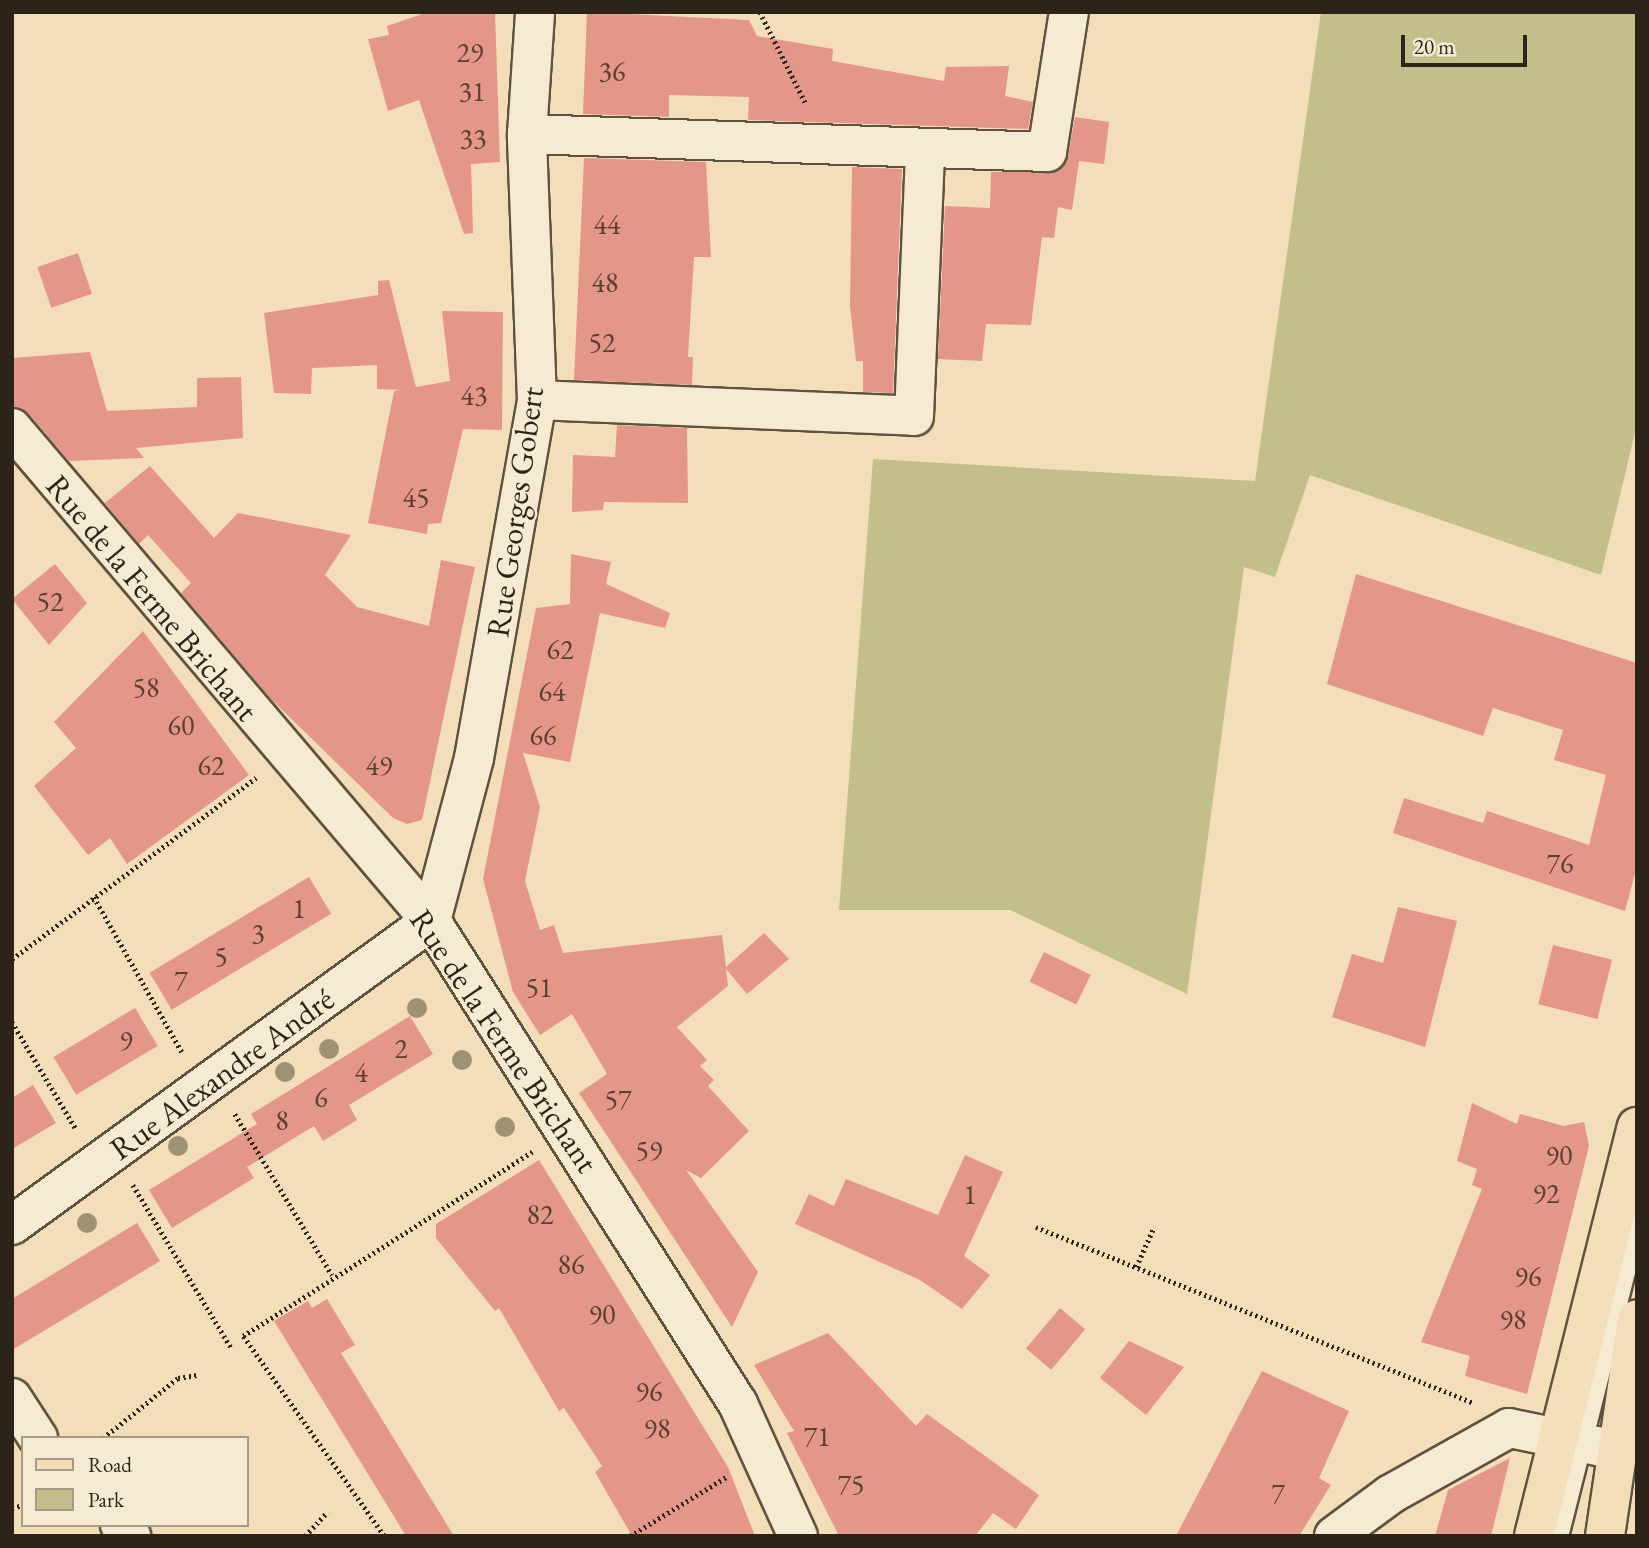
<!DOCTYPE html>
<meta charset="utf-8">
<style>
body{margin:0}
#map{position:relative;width:1649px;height:1548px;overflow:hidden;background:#f3deb9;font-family:"EB Garamond",serif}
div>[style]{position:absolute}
.green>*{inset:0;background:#c3bf8a}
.building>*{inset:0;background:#e49688;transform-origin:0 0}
.path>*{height:4.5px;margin-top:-2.25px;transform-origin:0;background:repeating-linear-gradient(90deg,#2d2419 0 2px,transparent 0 5.5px)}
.roads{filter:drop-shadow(2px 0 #5e5241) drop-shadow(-2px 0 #5e5241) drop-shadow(0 2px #5e5241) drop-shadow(0 -2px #5e5241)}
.service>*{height:23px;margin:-11.5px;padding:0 11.5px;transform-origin:11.5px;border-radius:11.5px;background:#f7ead2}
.minor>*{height:38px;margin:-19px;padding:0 19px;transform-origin:19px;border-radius:19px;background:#f7ead2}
.tertiary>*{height:38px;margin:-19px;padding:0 19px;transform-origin:19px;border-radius:19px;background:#f7ead2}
.primary>*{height:38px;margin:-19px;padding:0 19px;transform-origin:19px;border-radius:19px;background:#f3deb9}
.trees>*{width:20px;height:20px;margin:-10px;border-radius:50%;background:#9f9174}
span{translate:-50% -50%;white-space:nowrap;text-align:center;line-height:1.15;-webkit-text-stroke:5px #f7ead2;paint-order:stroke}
.number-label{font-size:28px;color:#5b4035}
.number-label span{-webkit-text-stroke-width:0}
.street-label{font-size:32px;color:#2d2419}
.frame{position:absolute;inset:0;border:14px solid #2d2419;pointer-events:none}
.legend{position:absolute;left:21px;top:1436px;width:228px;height:91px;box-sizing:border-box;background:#f7ead2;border:2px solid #a69b88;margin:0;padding:9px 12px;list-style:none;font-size:21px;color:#2d2419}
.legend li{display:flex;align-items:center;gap:14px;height:35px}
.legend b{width:35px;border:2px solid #a69b88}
.scale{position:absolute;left:1401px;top:35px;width:126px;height:32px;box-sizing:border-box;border:4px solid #2d2419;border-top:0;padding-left:9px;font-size:21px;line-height:24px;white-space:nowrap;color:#2d2419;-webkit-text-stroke:5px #f7ead2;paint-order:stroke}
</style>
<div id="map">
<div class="green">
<i style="clip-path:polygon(1321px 12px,1637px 12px,1637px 424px,1601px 575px,1310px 475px,1275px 577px,1244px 567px,1187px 994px,1010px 910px,839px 910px,873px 459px,1255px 481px)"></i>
</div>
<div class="building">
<i style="clip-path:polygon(428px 12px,495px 12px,500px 162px,471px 164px,473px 233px,464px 234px,419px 100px,388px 111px,368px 39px,389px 35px,387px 26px)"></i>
<i style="clip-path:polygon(587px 12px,749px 20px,757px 36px,833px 49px,832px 61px,944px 81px,946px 67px,1009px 66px,1005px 96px,1033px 102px,1028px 129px,748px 120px,749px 97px,669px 95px,669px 117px,583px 114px)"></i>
<i style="clip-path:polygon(1075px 117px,1109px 122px,1104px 164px,1079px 161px,1072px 210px,1058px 207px,1054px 238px,1042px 237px,1031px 325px,986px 324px,982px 361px,938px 359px,945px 206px,990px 208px,991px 172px,1057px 171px,1068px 156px)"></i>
<i style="clip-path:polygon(584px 158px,706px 162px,711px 257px,694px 257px,688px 357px,693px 357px,692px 385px,574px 380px)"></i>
<i style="clip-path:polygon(852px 167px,902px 169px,893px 393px,863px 392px,863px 361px,856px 361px,850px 306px)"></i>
<i style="left:78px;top:253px;width:43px;height:43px;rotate:71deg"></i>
<i style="clip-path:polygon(389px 280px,416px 387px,450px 381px,442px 311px,503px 312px,502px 430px,463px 429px,441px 523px,428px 524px,427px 534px,368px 523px,394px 391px,403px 390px,377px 389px,377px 365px,312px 368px,311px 394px,274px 393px,264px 313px,378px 295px,378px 281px)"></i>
<i style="clip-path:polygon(90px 352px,107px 411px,197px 407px,197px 378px,241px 377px,243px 438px,136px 448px,144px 458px,69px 461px,29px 414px,12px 407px,12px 358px)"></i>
<i style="clip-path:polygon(617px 425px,687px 428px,688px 503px,604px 502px,603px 510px,572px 512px,573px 455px,615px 457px)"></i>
<i style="clip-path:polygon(150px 466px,214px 538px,238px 513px,351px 535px,325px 575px,357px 607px,429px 626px,441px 560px,475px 567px,422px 820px,407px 824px,393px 818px,271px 699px,181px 593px,191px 583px,148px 535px,139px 544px,105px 503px)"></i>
<i style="clip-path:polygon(571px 554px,611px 562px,606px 584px,670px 613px,665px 628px,600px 613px,570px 762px,523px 753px,540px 807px,525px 881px,540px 930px,554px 925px,563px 953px,722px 935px,726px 967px,764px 933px,789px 959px,747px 994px,726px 969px,728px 986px,677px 1027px,707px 1060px,700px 1066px,714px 1080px,708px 1086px,749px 1131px,701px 1178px,686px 1170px,758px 1272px,732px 1327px,579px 1093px,607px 1074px,572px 1014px,540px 1035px,513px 992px,483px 879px,536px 608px,570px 604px)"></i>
<i style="clip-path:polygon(55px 564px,87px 603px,49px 645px,12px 599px)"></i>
<i style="clip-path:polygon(1356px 574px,1637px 663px,1637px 866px,1625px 911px,1393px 833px,1404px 798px,1483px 823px,1487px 811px,1589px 845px,1606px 775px,1554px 760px,1563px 730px,1493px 708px,1483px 736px,1327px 684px)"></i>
<i style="clip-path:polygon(143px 631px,249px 775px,127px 864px,110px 838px,88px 855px,34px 786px,76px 748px,54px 722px)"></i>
<i style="left:309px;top:877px;width:43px;height:186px;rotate:59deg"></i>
<i style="clip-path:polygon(1398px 907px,1457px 921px,1425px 1047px,1332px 1017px,1352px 954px,1383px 963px)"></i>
<i style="left:1553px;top:945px;width:61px;height:61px;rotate:14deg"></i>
<i style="left:1044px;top:952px;width:52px;height:33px;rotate:26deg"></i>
<i style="left:135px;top:1008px;width:44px;height:95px;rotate:59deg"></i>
<i style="clip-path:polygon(410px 1016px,433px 1054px,349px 1105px,357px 1120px,323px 1141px,314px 1126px,247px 1167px,254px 1178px,172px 1228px,149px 1190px,257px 1124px,251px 1114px)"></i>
<i style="clip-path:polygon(33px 1085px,56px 1123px,12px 1149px,12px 1098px)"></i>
<i style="clip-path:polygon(1472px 1103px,1517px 1124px,1520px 1114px,1564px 1126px,1584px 1122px,1589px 1146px,1527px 1394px,1465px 1376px,1470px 1356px,1421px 1342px,1482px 1189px,1472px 1185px,1477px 1169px,1457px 1161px)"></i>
<i style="clip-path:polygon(965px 1155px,1003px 1172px,964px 1256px,990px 1275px,962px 1309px,920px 1280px,795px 1224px,809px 1194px,834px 1206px,846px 1179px,938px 1215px)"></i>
<i style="clip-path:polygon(539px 1160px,728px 1467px,755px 1536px,632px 1536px,595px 1472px,602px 1466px,564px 1408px,559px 1411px,499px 1308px,495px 1311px,436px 1238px,436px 1224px)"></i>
<i style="clip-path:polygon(137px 1223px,160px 1261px,12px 1350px,12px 1299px)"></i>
<i style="clip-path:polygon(327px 1299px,355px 1345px,341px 1353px,454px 1536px,406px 1536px,274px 1321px,308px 1301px,312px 1308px)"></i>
<i style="left:1060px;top:1308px;width:33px;height:53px;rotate:40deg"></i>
<i style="clip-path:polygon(828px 1333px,916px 1426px,927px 1414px,1039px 1495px,1016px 1529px,993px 1513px,975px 1536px,839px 1536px,787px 1433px,794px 1431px,754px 1365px)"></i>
<i style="clip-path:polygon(1129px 1341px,1184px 1367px,1146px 1415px,1100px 1378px)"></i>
<i style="clip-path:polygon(1262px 1371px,1349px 1411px,1319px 1478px,1331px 1485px,1299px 1536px,1176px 1536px)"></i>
<i style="clip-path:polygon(1510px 1458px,1491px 1536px,1435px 1536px,1448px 1490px)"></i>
</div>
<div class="path">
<i style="left:760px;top:12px;width:101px;rotate:63.4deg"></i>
<i style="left:94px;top:897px;width:178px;rotate:60.4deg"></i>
<i style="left:12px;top:959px;width:304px;rotate:-36.6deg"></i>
<i style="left:12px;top:1022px;width:125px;rotate:59.1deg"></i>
<i style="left:235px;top:1114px;width:188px;rotate:58.9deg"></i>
<i style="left:133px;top:1185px;width:192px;rotate:58.9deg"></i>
<i style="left:1036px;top:1227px;width:472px;rotate:21.9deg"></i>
<i style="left:1136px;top:1267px;width:44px;rotate:-65.8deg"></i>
<i style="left:103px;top:1438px;width:96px;rotate:-38.7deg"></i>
<i style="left:178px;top:1378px;width:19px;rotate:-9deg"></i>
<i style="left:12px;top:1508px;width:11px;rotate:-15deg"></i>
<i style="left:305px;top:1536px;width:33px;rotate:-47deg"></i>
<i style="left:384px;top:1536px;width:245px;rotate:-125.2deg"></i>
<i style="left:243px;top:1336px;width:343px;rotate:-32.5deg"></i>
<i style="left:630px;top:1536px;width:115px;rotate:-31.5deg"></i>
</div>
<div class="roads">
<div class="service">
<i style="left:1556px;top:1536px;width:329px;rotate:-75.8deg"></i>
</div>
<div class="minor">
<i style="left:527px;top:134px;width:520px;rotate:1.98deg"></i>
<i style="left:1047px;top:152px;width:142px;rotate:-81.1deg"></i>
<i style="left:537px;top:400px;width:377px;rotate:2.4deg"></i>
<i style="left:914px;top:416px;width:268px;rotate:-87.6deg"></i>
<i style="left:12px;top:428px;width:647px;rotate:49.64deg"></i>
<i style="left:12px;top:1398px;width:48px;rotate:57deg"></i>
<i style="left:120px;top:1525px;width:16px;rotate:45deg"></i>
<i style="left:1334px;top:1536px;width:71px;rotate:-36.4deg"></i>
<i style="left:1391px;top:1494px;width:135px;rotate:-29.2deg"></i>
<i style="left:1509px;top:1428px;width:109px;rotate:11.6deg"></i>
</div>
<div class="tertiary">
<i style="left:431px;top:921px;width:169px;rotate:-75.2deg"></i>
<i style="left:474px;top:758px;width:364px;rotate:-80deg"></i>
<i style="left:537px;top:400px;width:266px;rotate:-92.2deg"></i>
<i style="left:527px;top:134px;width:122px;rotate:-86.2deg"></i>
<i style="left:431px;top:921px;width:572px;rotate:57.56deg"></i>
<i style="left:738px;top:1404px;width:145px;rotate:65.6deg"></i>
<i style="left:12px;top:1225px;width:518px;rotate:-35.96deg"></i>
</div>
<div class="primary">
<i style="left:1534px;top:1536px;width:422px;rotate:-75.9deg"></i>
<i style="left:1605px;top:1536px;width:219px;rotate:-81.6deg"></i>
</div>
</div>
<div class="trees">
<i style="left:417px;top:1008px"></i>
<i style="left:329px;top:1049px"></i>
<i style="left:462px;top:1060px"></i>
<i style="left:285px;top:1072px"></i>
<i style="left:505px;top:1127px"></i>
<i style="left:178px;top:1146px"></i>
<i style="left:87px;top:1223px"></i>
</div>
<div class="number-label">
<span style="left:470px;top:52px">29</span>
<span style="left:612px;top:71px">36</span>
<span style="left:472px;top:91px">31</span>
<span style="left:473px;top:138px">33</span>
<span style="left:607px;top:224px">44</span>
<span style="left:605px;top:282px">48</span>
<span style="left:602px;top:342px">52</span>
<span style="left:474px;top:395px">43</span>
<span style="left:416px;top:497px">45</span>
<span style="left:50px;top:601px">52</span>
<span style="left:560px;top:649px">62</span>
<span style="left:146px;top:687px">58</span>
<span style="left:552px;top:691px">64</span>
<span style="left:181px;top:725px">60</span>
<span style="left:543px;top:735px">66</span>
<span style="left:211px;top:765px">62</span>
<span style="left:379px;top:765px">49</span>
<span style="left:1560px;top:863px">76</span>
<span style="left:299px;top:908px">1</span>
<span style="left:258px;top:933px">3</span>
<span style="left:221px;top:956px">5</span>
<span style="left:181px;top:980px">7</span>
<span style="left:539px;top:987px">51</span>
<span style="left:126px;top:1040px">9</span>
<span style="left:401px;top:1048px">2</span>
<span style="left:361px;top:1072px">4</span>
<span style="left:321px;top:1097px">6</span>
<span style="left:618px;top:1099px">57</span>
<span style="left:282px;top:1120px">8</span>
<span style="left:649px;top:1150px">59</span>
<span style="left:1559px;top:1155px">90</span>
<span style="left:1546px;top:1193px">92</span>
<span style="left:970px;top:1194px">1</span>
<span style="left:540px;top:1214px">82</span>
<span style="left:571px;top:1264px">86</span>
<span style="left:1528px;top:1276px">96</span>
<span style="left:602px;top:1314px">90</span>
<span style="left:1513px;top:1319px">98</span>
<span style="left:649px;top:1391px">96</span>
<span style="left:657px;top:1428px">98</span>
<span style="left:817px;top:1436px">71</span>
<span style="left:851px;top:1484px">75</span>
<span style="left:1278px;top:1493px">7</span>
</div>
<div class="street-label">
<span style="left:515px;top:512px;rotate:-82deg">Rue Georges Gobert</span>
<span style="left:152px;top:598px;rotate:50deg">Rue de la Ferme Brichant</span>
<span style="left:504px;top:1041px;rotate:56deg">Rue de la Ferme Brichant</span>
<span style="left:222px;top:1074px;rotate:-36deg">Rue Alexandre André</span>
</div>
<div class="frame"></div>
<ul class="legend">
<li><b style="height:9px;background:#f3deb9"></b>Road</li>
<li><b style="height:19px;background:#c3bf8a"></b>Park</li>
</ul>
<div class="scale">20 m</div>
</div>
